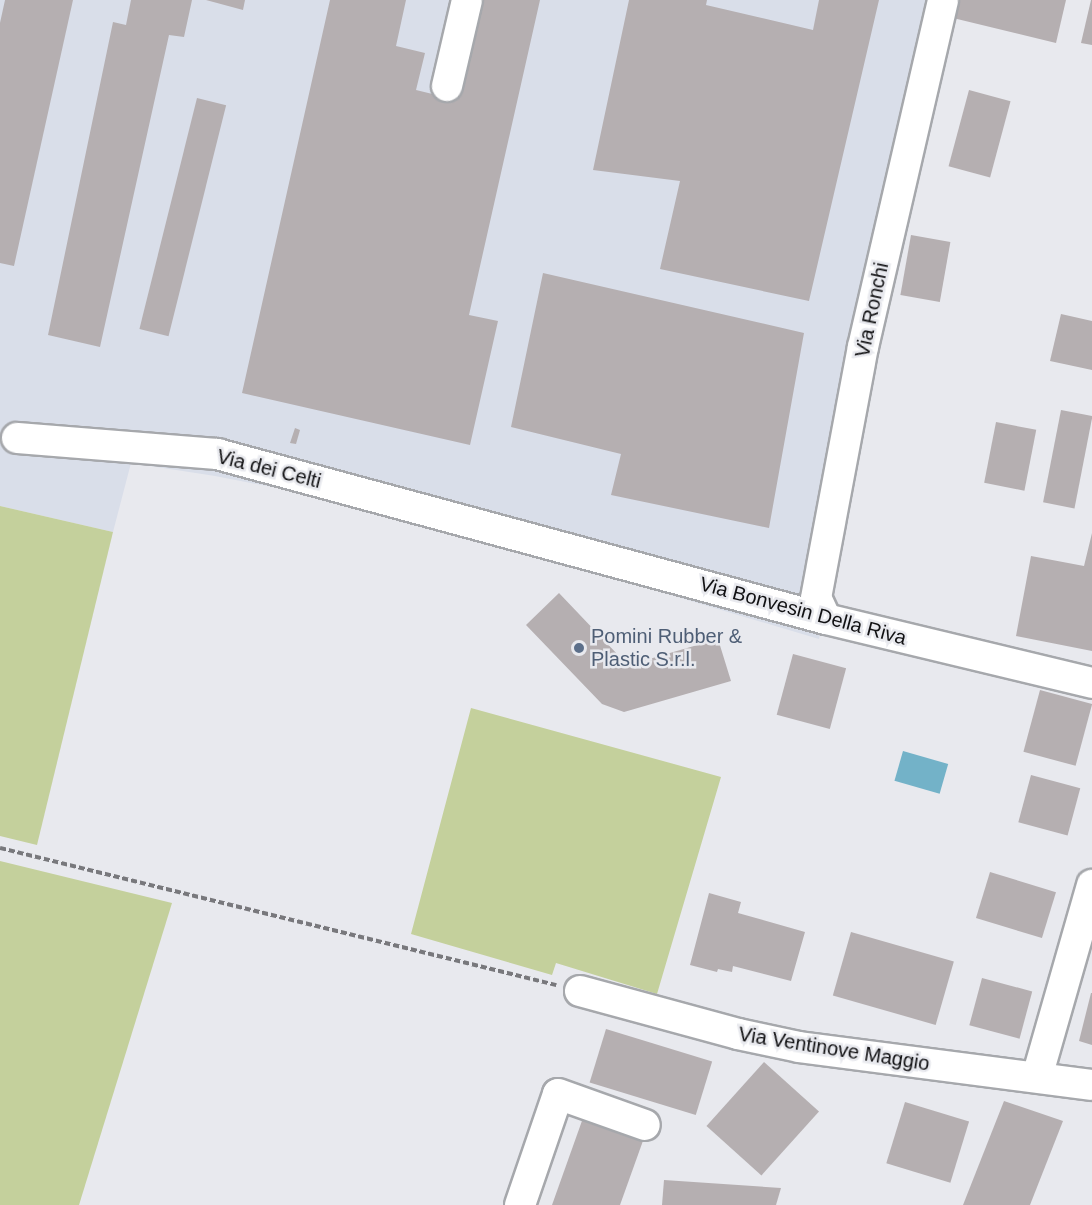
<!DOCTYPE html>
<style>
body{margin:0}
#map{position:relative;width:1092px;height:1205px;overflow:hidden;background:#e8e9ee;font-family:Arial,sans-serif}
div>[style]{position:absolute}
.built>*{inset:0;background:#d9dee9}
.green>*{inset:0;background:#c4d09c}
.water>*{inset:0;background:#73b2c8;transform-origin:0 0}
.building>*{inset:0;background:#b5afb1;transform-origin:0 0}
.path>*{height:4px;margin-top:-2px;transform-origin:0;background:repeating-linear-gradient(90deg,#78787c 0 6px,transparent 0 9px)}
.roads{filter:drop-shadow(2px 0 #a6a8ac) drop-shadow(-2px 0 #a6a8ac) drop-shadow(0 2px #a6a8ac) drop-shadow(0 -2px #a6a8ac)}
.minor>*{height:30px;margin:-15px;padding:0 15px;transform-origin:15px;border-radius:15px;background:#fff}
.dots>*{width:16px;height:16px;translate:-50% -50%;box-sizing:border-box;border:3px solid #e8e9ee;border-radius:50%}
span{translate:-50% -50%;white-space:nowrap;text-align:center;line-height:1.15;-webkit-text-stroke:5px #e8e9ee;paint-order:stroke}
.street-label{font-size:20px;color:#111113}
.service-label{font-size:20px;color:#4e5e75}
.left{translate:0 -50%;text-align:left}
</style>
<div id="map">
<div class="built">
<i style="clip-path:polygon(0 0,946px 0,819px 639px,513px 548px,298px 492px,215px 476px,131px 463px,113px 532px,0 506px)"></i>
</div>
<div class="green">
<i style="clip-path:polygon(0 506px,113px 532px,37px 845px,0 836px)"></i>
<i style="clip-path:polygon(471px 708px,721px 777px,657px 994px,556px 963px,552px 975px,411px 934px)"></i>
<i style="clip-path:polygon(0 861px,172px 903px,79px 1205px,0 1205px)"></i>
</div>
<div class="water">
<i style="left:903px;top:751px;width:47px;height:31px;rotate:16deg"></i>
</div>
<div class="building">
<i style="clip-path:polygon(5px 0,73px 0,14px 266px,0 263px,0 23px)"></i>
<i style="clip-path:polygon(131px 0,192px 0,184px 37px,169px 35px,100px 347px,48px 335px,113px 22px,126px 25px)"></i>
<i style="clip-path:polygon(206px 0,245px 0,243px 10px)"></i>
<i style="clip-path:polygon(330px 0,406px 0,396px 46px,425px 53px,416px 90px,457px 100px,479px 0,540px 0,469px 315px,498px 321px,470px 445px,242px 393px)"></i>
<i style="clip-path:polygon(629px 0,707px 0,706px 5px,813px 30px,819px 0,879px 0,809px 301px,660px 269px,680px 181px,593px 170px)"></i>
<i style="clip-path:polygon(958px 0,1066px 0,1056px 43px,953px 18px)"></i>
<i style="clip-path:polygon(1091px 0,1092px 0,1092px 45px,1081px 43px)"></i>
<i style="left:969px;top:90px;width:43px;height:79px;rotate:15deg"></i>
<i style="left:197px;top:98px;width:30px;height:238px;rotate:14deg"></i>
<i style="left:911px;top:235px;width:40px;height:61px;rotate:10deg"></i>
<i style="clip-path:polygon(543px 273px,804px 333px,769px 528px,611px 495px,621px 454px,511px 427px)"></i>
<i style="clip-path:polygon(1061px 314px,1092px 321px,1092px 370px,1050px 361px)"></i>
<i style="left:1061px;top:410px;width:32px;height:94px;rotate:11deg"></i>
<i style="left:996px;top:422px;width:41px;height:62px;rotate:11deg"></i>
<i style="clip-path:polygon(295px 428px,300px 430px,296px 444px,290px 443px)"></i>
<i style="clip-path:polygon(1092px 533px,1092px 651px,1016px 636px,1031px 556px,1084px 566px)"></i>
<i style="clip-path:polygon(559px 593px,619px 656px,639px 662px,718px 639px,731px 681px,624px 712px,602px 704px,526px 625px)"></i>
<i style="left:793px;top:654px;width:55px;height:63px;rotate:15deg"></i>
<i style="left:1040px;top:690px;width:54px;height:64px;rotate:15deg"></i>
<i style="left:1031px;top:775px;width:51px;height:49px;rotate:15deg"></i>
<i style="left:990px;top:872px;width:69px;height:48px;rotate:17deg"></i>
<i style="clip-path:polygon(709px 893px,741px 902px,738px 913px,805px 932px,791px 981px,733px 966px,732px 972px,718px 969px,717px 972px,690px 965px)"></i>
<i style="left:851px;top:932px;width:107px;height:66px;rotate:16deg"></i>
<i style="left:982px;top:978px;width:52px;height:49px;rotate:15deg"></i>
<i style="clip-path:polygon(1091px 993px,1092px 993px,1092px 1045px,1079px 1041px)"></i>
<i style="left:606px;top:1029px;width:111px;height:56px;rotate:17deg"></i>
<i style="left:764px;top:1062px;width:74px;height:86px;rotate:42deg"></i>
<i style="clip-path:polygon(1004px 1101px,1063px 1121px,1030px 1205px,963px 1205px)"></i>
<i style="left:905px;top:1102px;width:67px;height:64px;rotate:17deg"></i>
<i style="clip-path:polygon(583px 1118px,644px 1138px,620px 1205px,552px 1205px)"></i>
<i style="clip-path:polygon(664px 1180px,781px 1188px,776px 1205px,662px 1205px)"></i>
</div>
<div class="path">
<i style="left:0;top:848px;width:573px;rotate:13.84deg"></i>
</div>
<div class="roads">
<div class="minor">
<i style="left:447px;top:86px;width:88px;rotate:-76.9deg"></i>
<i style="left:17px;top:438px;width:201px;rotate:4.6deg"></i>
<i style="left:217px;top:454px;width:631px;rotate:15.16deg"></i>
<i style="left:826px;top:619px;width:274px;rotate:13.5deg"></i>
<i style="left:826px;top:619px;width:23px;rotate:-115deg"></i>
<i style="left:816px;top:598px;width:255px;rotate:-79.4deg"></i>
<i style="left:863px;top:347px;width:356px;rotate:-77deg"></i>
<i style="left:580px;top:991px;width:164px;rotate:15.2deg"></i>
<i style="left:738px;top:1034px;width:62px;rotate:12deg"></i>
<i style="left:799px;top:1047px;width:295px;rotate:7.4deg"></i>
<i style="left:1037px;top:1077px;width:200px;rotate:-74deg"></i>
<i style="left:520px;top:1205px;width:117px;rotate:-71.1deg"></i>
<i style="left:558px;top:1094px;width:92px;rotate:19.6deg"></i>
</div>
</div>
<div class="dots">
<i style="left:579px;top:648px;background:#5c6f8a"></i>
</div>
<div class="street-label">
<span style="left:872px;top:310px;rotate:-78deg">Via Ronchi</span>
<span style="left:269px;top:469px;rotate:14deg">Via dei Celti</span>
<span style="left:803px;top:611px;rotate:15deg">Via Bonvesin Della Riva</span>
<span style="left:834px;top:1049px;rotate:9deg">Via Ventinove Maggio</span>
</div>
<div class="service-label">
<span class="left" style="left:591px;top:648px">Pomini Rubber &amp;<br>Plastic S.r.l.</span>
</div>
</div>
